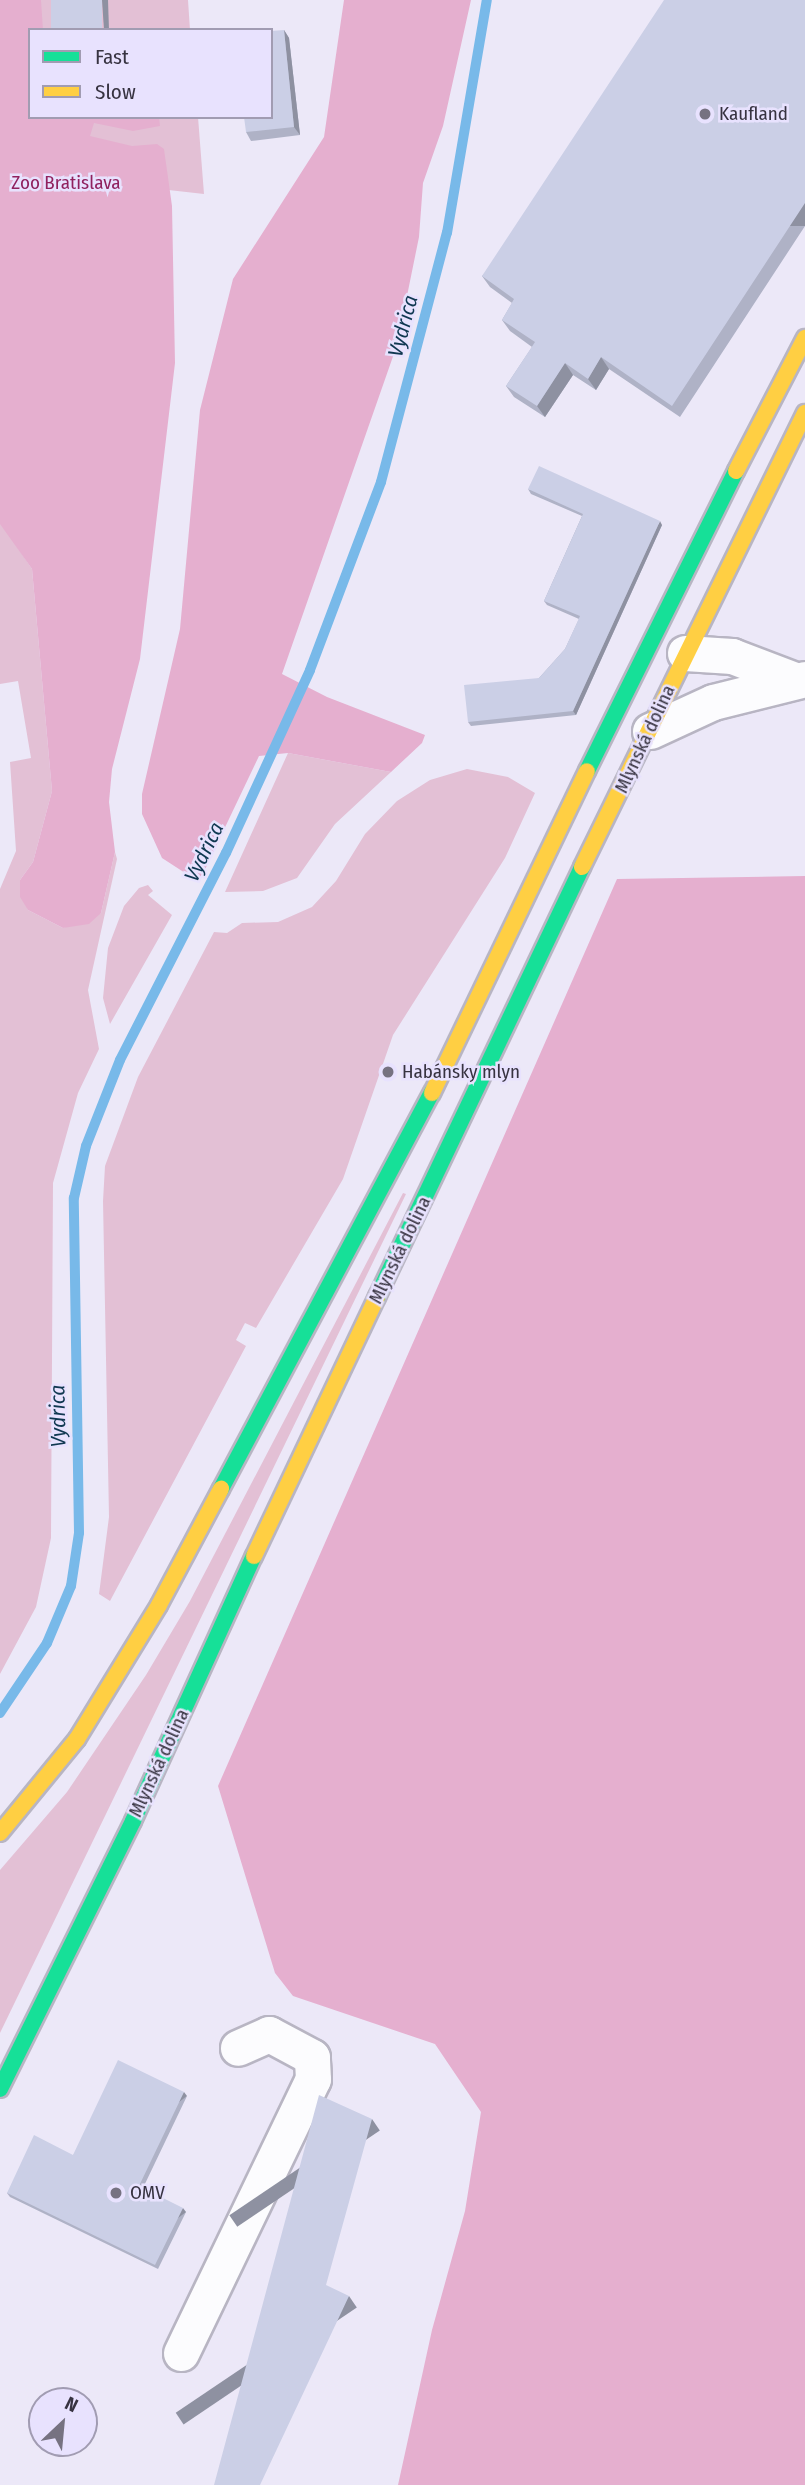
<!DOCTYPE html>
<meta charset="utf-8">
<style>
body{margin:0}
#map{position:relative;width:805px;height:2485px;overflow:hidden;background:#ece8f8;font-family:"Fira Sans Condensed",sans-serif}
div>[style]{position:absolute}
.green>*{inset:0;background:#e3c0d5}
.forest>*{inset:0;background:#e5afcf}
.stream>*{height:10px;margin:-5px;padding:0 5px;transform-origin:5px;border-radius:5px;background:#78b9e9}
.roads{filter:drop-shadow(2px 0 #b8b5c3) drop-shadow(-2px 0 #b8b5c3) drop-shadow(0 2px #b8b5c3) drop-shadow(0 -2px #b8b5c3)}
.street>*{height:35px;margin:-17.5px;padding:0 17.5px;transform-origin:17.5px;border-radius:17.5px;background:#fcfcfe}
.fast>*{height:16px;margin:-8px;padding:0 8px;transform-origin:8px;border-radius:8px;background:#16e098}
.slow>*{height:16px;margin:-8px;padding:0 8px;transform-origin:8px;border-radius:8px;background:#ffcf43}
.wall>*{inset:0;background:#afb2c6}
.shaded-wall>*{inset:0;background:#8e91a1;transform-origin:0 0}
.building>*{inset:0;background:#cbcfe6;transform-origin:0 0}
.dots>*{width:19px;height:19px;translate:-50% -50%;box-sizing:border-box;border:4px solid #e8e2fe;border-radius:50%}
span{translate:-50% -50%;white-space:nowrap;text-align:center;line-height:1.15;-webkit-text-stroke:5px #e8e2fe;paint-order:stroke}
.poi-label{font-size:19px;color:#373341}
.left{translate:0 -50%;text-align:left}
.park-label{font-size:19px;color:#90215f}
.street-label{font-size:19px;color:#373341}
.water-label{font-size:21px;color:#103851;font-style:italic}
.legend{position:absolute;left:28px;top:28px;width:245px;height:91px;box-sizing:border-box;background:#e8e2fe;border:2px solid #a19cb2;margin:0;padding:9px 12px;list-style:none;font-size:21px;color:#373341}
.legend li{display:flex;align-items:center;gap:14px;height:35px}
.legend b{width:35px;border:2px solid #a19cb2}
.north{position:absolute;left:28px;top:2387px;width:70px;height:70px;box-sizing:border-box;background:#e8e2fe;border:2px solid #a19cb2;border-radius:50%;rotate:26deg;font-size:19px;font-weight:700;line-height:28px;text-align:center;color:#373341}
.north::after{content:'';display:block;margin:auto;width:24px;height:32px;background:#767281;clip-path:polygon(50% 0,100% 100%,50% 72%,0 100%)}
</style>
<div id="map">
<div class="green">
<i style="clip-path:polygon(0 0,188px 0,190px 30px,30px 30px,30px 117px,198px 117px,204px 194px,133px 186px,7px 532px,32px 569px,52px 791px,33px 862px,20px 880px,28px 910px,63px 928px,101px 913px,115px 852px,117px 859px,88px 990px,99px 1049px,78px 1093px,53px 1183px,51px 1538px,36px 1607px,0 1674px,0 889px,16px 851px,10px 762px,31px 758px,18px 681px,0 684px)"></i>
<i style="clip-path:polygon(288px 753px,391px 772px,335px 824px,297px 878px,263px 891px,225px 892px)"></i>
<i style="clip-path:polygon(467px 769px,508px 777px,535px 793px,505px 858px,393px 1035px,343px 1179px,256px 1328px,245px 1323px,236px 1340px,246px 1346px,110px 1601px,99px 1594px,109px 1517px,103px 1201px,105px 1166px,138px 1077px,214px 932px,227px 933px,242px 923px,278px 922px,312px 907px,336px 881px,365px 834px,397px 801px,430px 780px)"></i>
<i style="clip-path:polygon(148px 885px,153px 891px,148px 895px,172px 915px,110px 1024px,103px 998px,108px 948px,124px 906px,139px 888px)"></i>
<i style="clip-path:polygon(403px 1193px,406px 1194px,0 2033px,0 1870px,67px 1792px,146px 1675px,190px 1601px)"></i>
</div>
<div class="forest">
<i style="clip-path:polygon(0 0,41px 0,43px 30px,30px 30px,30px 117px,159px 117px,160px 126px,133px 131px,94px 123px,90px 136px,132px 146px,157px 144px,164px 149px,172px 206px,175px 363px,140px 659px,112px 769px,109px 802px,115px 852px,101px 913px,89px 924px,63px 928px,28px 910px,20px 897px,20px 880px,33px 862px,52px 791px,32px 569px,0 524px)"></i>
<i style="clip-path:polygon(344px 0,471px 0,443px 126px,423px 183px,419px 237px,397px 345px,282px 674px,327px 697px,425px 735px,422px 743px,391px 772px,288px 753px,259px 756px,199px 882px,162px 858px,142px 814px,142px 794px,180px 629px,200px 410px,233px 279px,324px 137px)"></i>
<i style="clip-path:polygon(805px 876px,805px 2485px,398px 2485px,432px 2330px,465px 2211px,481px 2112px,435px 2044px,293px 1996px,275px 1973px,218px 1786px,617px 879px)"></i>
</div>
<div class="stream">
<i style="left:0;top:1713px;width:84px;rotate:-56.1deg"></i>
<i style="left:47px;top:1643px;width:62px;rotate:-67.2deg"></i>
<i style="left:71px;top:1586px;width:54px;rotate:-81.4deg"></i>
<i style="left:79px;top:1533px;width:335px;rotate:-90.9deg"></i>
<i style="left:74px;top:1198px;width:53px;rotate:-77deg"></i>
<i style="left:86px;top:1146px;width:92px;rotate:-68.4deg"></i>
<i style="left:120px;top:1060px;width:233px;rotate:-62.9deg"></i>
<i style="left:226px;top:853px;width:201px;rotate:-65.3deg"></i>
<i style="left:310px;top:670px;width:201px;rotate:-69.3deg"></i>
<i style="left:381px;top:482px;width:258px;rotate:-75.2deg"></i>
<i style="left:447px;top:233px;width:236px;rotate:-80.3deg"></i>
</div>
<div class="roads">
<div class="street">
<i style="left:685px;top:653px;width:47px;rotate:3.7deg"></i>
<i style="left:732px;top:656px;width:64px;rotate:21deg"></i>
<i style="left:650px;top:731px;width:69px;rotate:-24.7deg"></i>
<i style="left:713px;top:702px;width:95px;rotate:-14deg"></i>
<i style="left:181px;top:2353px;width:304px;rotate:-64.3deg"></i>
<i style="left:313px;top:2079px;width:22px;rotate:-93deg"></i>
<i style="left:312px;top:2057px;width:49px;rotate:-151.9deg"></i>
<i style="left:269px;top:2034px;width:34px;rotate:156deg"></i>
</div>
<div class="fast">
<i style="left:587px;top:771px;width:335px;rotate:-63.6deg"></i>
<i style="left:377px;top:1297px;width:476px;rotate:-64.5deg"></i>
<i style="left:221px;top:1489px;width:449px;rotate:-62deg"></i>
<i style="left:0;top:2089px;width:299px;rotate:-63.6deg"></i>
<i style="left:133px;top:1821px;width:291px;rotate:-65.5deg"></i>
</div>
<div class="slow">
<i style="left:736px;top:471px;width:150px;rotate:-62.6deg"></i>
<i style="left:582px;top:867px;width:506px;rotate:-63.84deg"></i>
<i style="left:432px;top:1093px;width:357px;rotate:-64.3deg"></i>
<i style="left:254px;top:1556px;width:287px;rotate:-64.6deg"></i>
<i style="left:0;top:1833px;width:122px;rotate:-50.7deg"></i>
<i style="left:77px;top:1739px;width:157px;rotate:-58.5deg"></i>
<i style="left:159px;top:1605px;width:132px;rotate:-61.9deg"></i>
</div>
</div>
<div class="wall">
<i style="clip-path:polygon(805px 0,805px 226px,680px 417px,609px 369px,596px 390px,573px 375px,545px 417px,514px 397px,506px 386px,532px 347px,510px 331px,502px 320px,512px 303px,490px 287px,482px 276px)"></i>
<i style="clip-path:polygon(284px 30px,289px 38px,300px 135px,251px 141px,246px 132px)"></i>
<i style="clip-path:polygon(528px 489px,662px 525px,576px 715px,471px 726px,468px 722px,539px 678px,565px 649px,579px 619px,547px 605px,544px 601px,582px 516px,531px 494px)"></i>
<i style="clip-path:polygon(187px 2096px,143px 2188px,186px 2212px,158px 2269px,10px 2197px,7px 2193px,73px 2155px)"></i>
</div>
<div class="shaded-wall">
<i style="clip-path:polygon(102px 0,108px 0,109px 30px,104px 30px)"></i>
<i style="clip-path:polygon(284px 30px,289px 38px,300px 135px,294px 127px)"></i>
<i style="left:805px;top:203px;width:23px;height:243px;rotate:90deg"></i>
<i style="clip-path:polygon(601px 357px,609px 369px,596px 390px,588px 379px)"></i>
<i style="clip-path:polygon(565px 363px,573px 375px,545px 417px,537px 406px)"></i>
<i style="clip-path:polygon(660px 521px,662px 525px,576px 715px,573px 711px)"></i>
<i style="left:184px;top:2092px;width:5px;height:104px;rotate:53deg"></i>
<i style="left:372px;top:2119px;width:14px;height:172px;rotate:56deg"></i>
<i style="left:183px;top:2208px;width:5px;height:64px;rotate:53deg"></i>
<i style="left:349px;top:2296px;width:14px;height:209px;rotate:56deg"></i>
</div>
<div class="building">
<i style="left:51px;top:0;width:51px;height:30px"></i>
<i style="clip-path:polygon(664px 0,805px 0,805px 203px,672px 406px,601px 357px,588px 379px,565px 363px,537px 406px,506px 386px,535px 342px,502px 320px,514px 299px,482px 276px)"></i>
<i style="clip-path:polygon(284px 30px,294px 127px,246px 132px,244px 117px,271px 117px,271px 31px)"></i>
<i style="clip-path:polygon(539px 466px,660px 521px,573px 711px,468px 722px,464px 685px,539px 678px,565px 649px,580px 616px,544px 601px,583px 514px,528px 489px)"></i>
<i style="clip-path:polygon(118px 2060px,184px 2092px,139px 2186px,183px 2208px,155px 2265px,7px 2193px,34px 2135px,73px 2155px)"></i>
<i style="clip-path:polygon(319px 2095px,372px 2119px,326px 2285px,349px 2296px,260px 2485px,214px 2485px)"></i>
</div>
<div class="dots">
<i style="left:705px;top:114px;background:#767281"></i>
<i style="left:388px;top:1072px;background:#767281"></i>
<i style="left:116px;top:2193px;background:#767281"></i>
</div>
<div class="poi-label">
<span class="left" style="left:719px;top:114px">Kaufland</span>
<span class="left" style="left:402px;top:1072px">Habánsky mlyn</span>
<span class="left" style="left:130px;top:2193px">OMV</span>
</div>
<div class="park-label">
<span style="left:66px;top:183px">Zoo Bratislava</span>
</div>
<div class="street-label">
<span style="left:645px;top:739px;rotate:-65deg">Mlynská dolina</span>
<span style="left:400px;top:1250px;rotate:-64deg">Mlynská dolina</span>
<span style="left:159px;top:1763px;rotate:-65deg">Mlynská dolina</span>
</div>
<div class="water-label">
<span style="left:403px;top:326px;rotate:-75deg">Vydrica</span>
<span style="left:204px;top:852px;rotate:-64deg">Vydrica</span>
<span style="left:58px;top:1416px;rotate:-91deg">Vydrica</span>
</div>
<ul class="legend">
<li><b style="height:9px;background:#16e098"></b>Fast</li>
<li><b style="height:9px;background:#ffcf43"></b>Slow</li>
</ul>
<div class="north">N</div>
</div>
